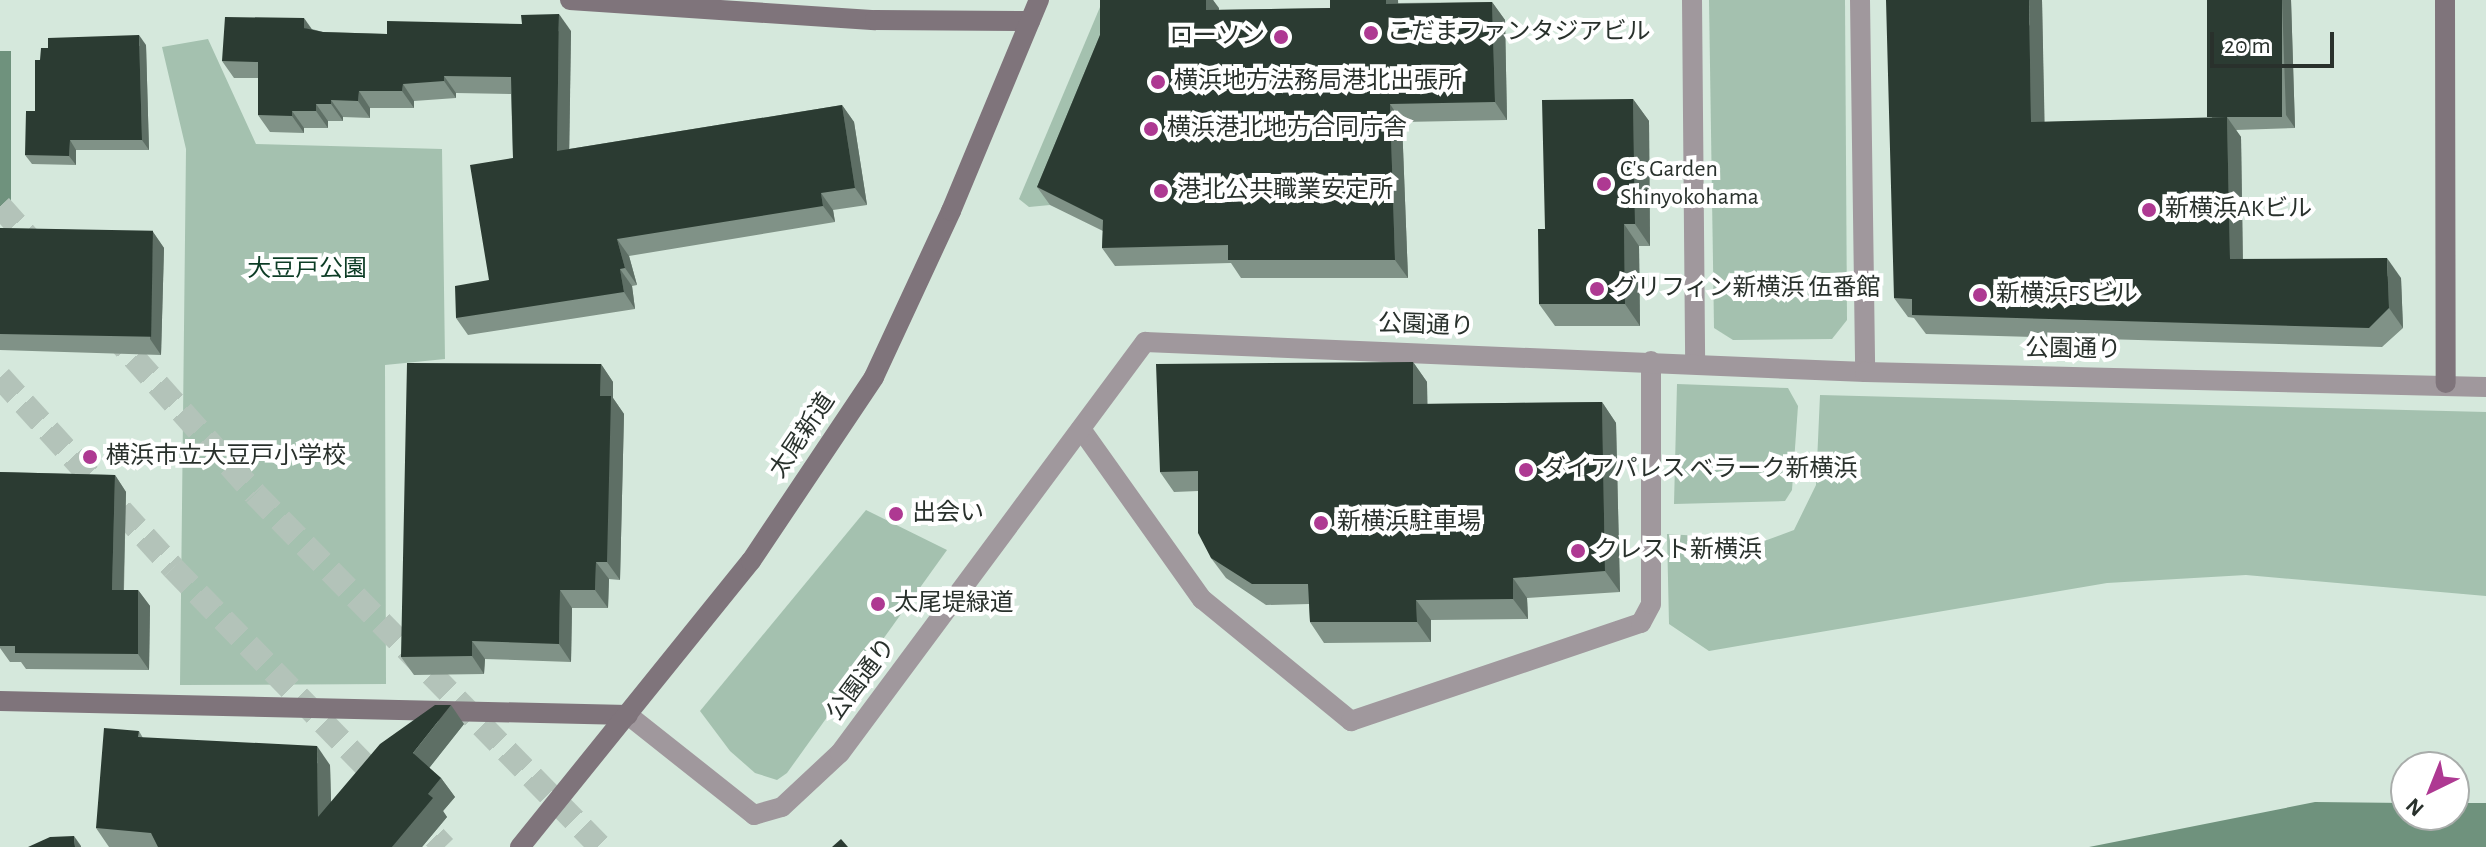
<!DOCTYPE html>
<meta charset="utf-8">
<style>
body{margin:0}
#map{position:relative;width:2486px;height:847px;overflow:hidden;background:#d5e8dc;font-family:"Alegreya Sans","Noto Sans JP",sans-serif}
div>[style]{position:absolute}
.green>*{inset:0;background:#a4c1af}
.water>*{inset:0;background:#6f927d;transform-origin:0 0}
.highway-tunnel>*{height:24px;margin-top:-12px;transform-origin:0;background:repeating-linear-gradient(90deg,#b3c3b9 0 24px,transparent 0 36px)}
.street>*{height:20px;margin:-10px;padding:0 10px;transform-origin:10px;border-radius:10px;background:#a0989d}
.secondary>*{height:20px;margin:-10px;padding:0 10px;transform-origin:10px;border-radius:10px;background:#7f747b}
.wall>*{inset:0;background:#809287}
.shaded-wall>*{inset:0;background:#5e6f65}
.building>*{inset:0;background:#2b3b32;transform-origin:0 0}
.dots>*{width:22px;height:22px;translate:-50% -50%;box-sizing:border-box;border:4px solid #fff;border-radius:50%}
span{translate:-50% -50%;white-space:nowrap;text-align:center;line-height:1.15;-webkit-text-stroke:8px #fff;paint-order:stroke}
.poi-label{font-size:24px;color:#29312c}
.left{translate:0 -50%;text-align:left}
.right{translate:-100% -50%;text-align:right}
.park-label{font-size:24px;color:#0c3c25}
.street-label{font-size:24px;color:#29312c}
.north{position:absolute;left:2390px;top:751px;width:80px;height:80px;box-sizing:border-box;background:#fff;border:2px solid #a9adab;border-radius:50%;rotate:223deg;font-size:22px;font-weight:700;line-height:32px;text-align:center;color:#29312c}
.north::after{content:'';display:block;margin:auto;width:28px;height:36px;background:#ae3992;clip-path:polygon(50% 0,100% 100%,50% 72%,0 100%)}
.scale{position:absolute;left:2210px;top:32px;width:124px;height:36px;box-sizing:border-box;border:4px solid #29312c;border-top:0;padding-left:10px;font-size:24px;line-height:28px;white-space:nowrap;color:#29312c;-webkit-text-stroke:6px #fff;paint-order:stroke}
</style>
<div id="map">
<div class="green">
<i style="clip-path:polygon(1103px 0,1112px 53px,1050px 205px,1029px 207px,1019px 199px)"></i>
<i style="clip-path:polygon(1709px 0,1845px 0,1847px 320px,1832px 339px,1733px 340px,1714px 328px)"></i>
<i style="clip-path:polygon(208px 39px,256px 144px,442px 149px,445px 359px,385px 365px,386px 684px,180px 685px,186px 149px,162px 47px)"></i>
<i style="clip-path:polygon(1677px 384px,1788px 388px,1798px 406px,1792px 490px,1785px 501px,1674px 504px)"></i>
<i style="clip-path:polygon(1820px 395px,2486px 412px,2486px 596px,2246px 575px,2107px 583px,1709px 651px,1669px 624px,1667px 534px,1767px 540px,1794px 530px,1816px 485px)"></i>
<i style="clip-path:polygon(866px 510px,947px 550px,787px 773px,777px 780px,755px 773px,730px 751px,700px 711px)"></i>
</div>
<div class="water">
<i style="left:0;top:51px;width:11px;height:160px"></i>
<i style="clip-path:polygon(2315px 802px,2406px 803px,2406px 815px,2454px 815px,2454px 803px,2486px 803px,2486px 847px,2089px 847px)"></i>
</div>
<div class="highway-tunnel">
<i style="left:0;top:206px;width:62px;rotate:48.3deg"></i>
<i style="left:110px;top:331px;width:218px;rotate:48.3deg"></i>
<i style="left:255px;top:494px;width:494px;rotate:45.6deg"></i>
<i style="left:0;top:377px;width:258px;rotate:47.8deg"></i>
<i style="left:173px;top:568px;width:303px;rotate:45.8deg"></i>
<i style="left:410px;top:811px;width:50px;rotate:46.6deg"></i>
</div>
<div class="street">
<i style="left:1692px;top:0;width:363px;rotate:89.5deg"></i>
<i style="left:1860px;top:0;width:372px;rotate:89.2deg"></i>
<i style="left:1081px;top:429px;width:209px;rotate:54.6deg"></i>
<i style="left:1202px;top:599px;width:193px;rotate:39.3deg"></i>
<i style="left:1351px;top:721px;width:306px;rotate:-18.7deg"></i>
<i style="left:1641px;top:623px;width:21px;rotate:-62deg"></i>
<i style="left:1651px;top:604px;width:243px;rotate:-90deg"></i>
<i style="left:628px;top:715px;width:161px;rotate:38.4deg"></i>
<i style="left:754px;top:815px;width:29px;rotate:-16deg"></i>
<i style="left:782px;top:807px;width:79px;rotate:-43deg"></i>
<i style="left:840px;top:753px;width:512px;rotate:-53.42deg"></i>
<i style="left:1145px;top:342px;width:721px;rotate:2.39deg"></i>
<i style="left:1865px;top:372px;width:621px;rotate:1.38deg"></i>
</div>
<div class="secondary">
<i style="left:570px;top:0;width:306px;rotate:3.8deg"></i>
<i style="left:875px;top:20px;width:155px;rotate:0.4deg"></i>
<i style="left:2445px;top:0;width:383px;rotate:89.9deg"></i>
<i style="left:0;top:701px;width:628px;rotate:1.28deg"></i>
<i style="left:520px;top:847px;width:368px;rotate:-51.1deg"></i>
<i style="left:751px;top:561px;width:221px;rotate:-56.2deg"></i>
<i style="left:874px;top:377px;width:183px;rotate:-65.1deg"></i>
<i style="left:951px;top:211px;width:229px;rotate:-67.4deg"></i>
</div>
<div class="wall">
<i style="clip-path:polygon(1100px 0,1213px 0,1219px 10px,1330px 8px,1398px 3px,1492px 2px,1505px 20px,1507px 120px,1402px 122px,1408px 278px,1241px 278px,1231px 263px,1115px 266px,1102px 248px,1103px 231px,1050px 205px,1037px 187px,1100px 35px)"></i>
<i style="clip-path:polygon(2042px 0,2044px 122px,2212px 118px,2207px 0,2291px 0,2295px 128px,2236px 130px,2241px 137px,2243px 259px,2401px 278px,2403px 328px,2382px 347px,1926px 334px,1914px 318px,1908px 317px,1894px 298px)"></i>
<i style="clip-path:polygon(312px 29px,323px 32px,387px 34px,571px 31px,569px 149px,842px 105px,854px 122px,867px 205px,833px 210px,835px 222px,629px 256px,637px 285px,632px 286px,635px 309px,468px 335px,456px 318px,489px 280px,513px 158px,511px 94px,456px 93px,456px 98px,414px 101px,414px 108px,370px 108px,370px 118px,343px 117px,343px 121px,328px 121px,328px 128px,304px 128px,304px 133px,270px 132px,258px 115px,258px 78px,234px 78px,222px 61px)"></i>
<i style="clip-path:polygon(146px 45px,149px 150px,76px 150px,76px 165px,32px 164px,25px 155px,35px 111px,40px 60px)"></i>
<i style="clip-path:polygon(1633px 99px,1649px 121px,1650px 246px,1639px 246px,1640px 326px,1555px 326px,1539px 304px)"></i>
<i style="clip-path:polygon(0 228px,153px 232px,164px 248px,161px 355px,0 350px)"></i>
<i style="clip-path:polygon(1413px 362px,1427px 382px,1427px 404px,1602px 402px,1616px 423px,1620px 592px,1527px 598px,1528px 619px,1431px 620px,1431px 642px,1324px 643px,1310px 622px,1309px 604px,1266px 605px,1226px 578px,1211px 558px,1198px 491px,1174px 492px,1160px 472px)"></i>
<i style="clip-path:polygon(601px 364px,613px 382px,613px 398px,624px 414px,620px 580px,609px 579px,608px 608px,572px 608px,571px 662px,485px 659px,484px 674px,414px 675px,401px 657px)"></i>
<i style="clip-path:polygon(0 472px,115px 475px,126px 492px,124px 590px,138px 590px,150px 606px,149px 670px,26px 669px,21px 662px,10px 662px,0 648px)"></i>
<i style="clip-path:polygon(464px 724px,429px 768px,441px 778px,455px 797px,443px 811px,447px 817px,422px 847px,109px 847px,96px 828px,139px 731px,143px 738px,330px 765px,331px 802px)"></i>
</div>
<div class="shaded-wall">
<i style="clip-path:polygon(1206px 0,1213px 0,1219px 8px,1218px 28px,1206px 10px)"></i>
<i style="clip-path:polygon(1386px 0,1398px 0,1399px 21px,1386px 4px)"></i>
<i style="clip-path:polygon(2029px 0,2042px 0,2045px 142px,2031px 122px)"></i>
<i style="clip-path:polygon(2282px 0,2291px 0,2295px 128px,2286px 115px)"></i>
<i style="clip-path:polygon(1492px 2px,1505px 20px,1507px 120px,1495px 102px)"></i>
<i style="clip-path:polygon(559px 14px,571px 31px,569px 168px,557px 151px)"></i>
<i style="clip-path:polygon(304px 18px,316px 35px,304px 28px)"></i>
<i style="clip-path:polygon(139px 35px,146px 45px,149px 150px,142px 140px)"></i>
<i style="clip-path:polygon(444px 76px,456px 93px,456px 98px,444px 81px)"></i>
<i style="clip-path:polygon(403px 84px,414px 101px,414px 108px,402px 91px)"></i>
<i style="clip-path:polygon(359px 91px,370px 108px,370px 118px,358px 101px)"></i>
<i style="clip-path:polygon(1633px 99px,1649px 121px,1650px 246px,1635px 224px)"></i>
<i style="clip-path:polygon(331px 100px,343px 117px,343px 121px,331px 104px)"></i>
<i style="clip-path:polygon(316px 104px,328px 121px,328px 128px,316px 111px)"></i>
<i style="clip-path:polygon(1390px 104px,1402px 122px,1408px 278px,1395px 260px)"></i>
<i style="clip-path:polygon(842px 105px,854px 122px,867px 205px,855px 188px)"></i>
<i style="clip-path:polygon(292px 111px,304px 128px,304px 133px,292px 116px)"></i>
<i style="clip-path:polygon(2227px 117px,2241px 137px,2243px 278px,2230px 259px)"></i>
<i style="clip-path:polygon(70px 140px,76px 150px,76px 165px,69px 156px)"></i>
<i style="clip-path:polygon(821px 193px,833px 210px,835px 222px,823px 206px)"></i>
<i style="clip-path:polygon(1624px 224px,1639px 246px,1640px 326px,1625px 304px)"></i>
<i style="clip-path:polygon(153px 232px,164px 248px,161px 355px,150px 339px)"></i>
<i style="clip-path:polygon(617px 239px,629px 256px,637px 285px,625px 268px)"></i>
<i style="clip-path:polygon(2387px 258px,2401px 278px,2403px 328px,2389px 308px)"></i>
<i style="clip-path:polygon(620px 269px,632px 286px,635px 309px,624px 292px)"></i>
<i style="clip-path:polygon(1413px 362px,1427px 382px,1428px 425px,1413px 404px)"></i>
<i style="clip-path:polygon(601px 364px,613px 382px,613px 398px,624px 414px,620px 580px,607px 562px,600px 396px)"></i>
<i style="clip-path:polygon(1602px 402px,1616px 423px,1620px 592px,1605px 571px)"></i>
<i style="clip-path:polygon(115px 475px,126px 492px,123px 606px,112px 590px)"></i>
<i style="clip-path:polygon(596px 562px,609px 579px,608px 608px,595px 590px)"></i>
<i style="clip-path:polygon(1513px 578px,1527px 598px,1528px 619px,1513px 599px)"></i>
<i style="clip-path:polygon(138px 590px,150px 606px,149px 670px,138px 654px)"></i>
<i style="clip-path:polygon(560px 590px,572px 608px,571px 662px,559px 644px)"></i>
<i style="clip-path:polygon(1416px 600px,1431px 620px,1431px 642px,1417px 622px)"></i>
<i style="clip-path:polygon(472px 641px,485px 659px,484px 674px,472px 656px)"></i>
<i style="clip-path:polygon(451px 705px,464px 724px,426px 772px,413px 753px)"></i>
<i style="clip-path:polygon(317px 746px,330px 765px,332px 836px,318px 817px)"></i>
<i style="clip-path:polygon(441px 778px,455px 797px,443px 811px,447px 817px,422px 847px,392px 847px,428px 794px)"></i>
<i style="clip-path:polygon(74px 836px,81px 846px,81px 847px,75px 847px)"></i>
</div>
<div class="building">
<i style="clip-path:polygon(1100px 0,1206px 0,1206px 10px,1330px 8px,1330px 0,1386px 0,1386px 4px,1492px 2px,1495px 102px,1390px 104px,1395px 260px,1228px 260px,1228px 245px,1102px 248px,1103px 220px,1037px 187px,1100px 35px)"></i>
<i style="clip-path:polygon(1886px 0,2029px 0,2031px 122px,2227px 117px,2230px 259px,2387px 258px,2389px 308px,2369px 328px,1912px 315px,1912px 299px,1894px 298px)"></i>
<i style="left:2207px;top:0;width:75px;height:117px"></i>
<i style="clip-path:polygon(559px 14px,557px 151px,842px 105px,855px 188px,821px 193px,823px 206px,617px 239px,625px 268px,620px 269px,624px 292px,456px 318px,455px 286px,489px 280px,470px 165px,513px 158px,511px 77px,444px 76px,444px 81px,403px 84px,402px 91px,359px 91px,358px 101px,331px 100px,331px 104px,316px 104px,316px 111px,292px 111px,292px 116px,258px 115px,258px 62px,222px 61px,225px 17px,304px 18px,304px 28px,323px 32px,387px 34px,387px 21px,522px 24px,521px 15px)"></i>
<i style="clip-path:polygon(139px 35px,142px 140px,70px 140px,69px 156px,25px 155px,26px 111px,35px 111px,35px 60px,40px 60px,41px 48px,48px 48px,48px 38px)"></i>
<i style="clip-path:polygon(1633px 99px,1635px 224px,1624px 224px,1625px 304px,1539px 304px,1538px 229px,1545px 229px,1542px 100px)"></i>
<i style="left:0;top:228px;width:153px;height:106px;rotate:1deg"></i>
<i style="clip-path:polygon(1413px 362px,1413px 404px,1602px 402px,1605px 571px,1513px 578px,1513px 599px,1416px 600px,1417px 622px,1310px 622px,1308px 584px,1252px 584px,1211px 558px,1198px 533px,1198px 471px,1160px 472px,1156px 364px)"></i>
<i style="clip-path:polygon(407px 363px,601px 364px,600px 396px,611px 396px,607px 562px,596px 562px,595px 590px,560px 590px,559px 644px,472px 641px,472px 656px,401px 657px)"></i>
<i style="clip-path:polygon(0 472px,115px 475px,112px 590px,138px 590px,138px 654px,15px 653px,15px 646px,0 646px)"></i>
<i style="clip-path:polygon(435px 705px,451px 705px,413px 753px,441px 778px,428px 794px,433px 798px,392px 847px,158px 847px,151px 833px,96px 828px,104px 728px,139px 731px,138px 737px,317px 746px,318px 817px,380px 744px)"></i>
<i style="clip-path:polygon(74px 836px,75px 847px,28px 847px,50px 837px)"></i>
<i style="clip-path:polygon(841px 839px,848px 847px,832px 847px)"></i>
</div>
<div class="dots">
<i style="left:1371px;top:33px;background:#ae3992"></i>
<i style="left:1281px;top:37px;background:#ae3992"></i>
<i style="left:1158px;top:82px;background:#ae3992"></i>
<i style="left:1151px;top:129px;background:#ae3992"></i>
<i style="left:1604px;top:184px;background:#ae3992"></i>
<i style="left:1161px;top:191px;background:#ae3992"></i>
<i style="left:2149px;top:210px;background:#ae3992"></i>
<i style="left:1597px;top:289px;background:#ae3992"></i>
<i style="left:1980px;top:295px;background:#ae3992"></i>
<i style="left:90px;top:457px;background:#ae3992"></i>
<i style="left:1526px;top:470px;background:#ae3992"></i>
<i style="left:896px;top:514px;background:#ae3992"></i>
<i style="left:1321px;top:523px;background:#ae3992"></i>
<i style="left:1578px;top:551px;background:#ae3992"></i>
<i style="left:878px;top:604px;background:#ae3992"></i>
</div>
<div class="poi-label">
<span class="left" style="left:1387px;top:33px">こだまファンタジアビル</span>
<span class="right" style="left:1265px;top:37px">ローソン</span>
<span class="left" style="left:1174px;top:82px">横浜地方法務局港北出張所</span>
<span class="left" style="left:1167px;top:129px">横浜港北地方合同庁舎</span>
<span class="left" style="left:1620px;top:184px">C's Garden<br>Shinyokohama</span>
<span class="left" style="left:1177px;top:191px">港北公共職業安定所</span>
<span class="left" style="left:2165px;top:210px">新横浜AKビル</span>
<span class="left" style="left:1613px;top:289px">グリフィン新横浜 伍番館</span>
<span class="left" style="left:1996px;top:295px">新横浜FSビル</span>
<span class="left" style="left:106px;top:457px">横浜市立大豆戸小学校</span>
<span class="left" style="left:1542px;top:470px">ダイアパレス ベラーク新横浜</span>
<span class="left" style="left:912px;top:514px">出会い</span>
<span class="left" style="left:1337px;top:523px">新横浜駐車場</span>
<span class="left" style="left:1594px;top:551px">クレスト新横浜</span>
<span class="left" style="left:894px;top:604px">太尾堤緑道</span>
</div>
<div class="park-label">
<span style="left:307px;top:270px">大豆戸公園</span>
</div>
<div class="street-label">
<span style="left:1426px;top:326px;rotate:2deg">公園通り</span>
<span style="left:2073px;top:350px;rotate:1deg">公園通り</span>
<span style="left:803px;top:436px;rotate:-56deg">太尾新道</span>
<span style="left:862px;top:680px;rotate:-53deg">公園通り</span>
</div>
<div class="north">N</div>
<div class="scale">20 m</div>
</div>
